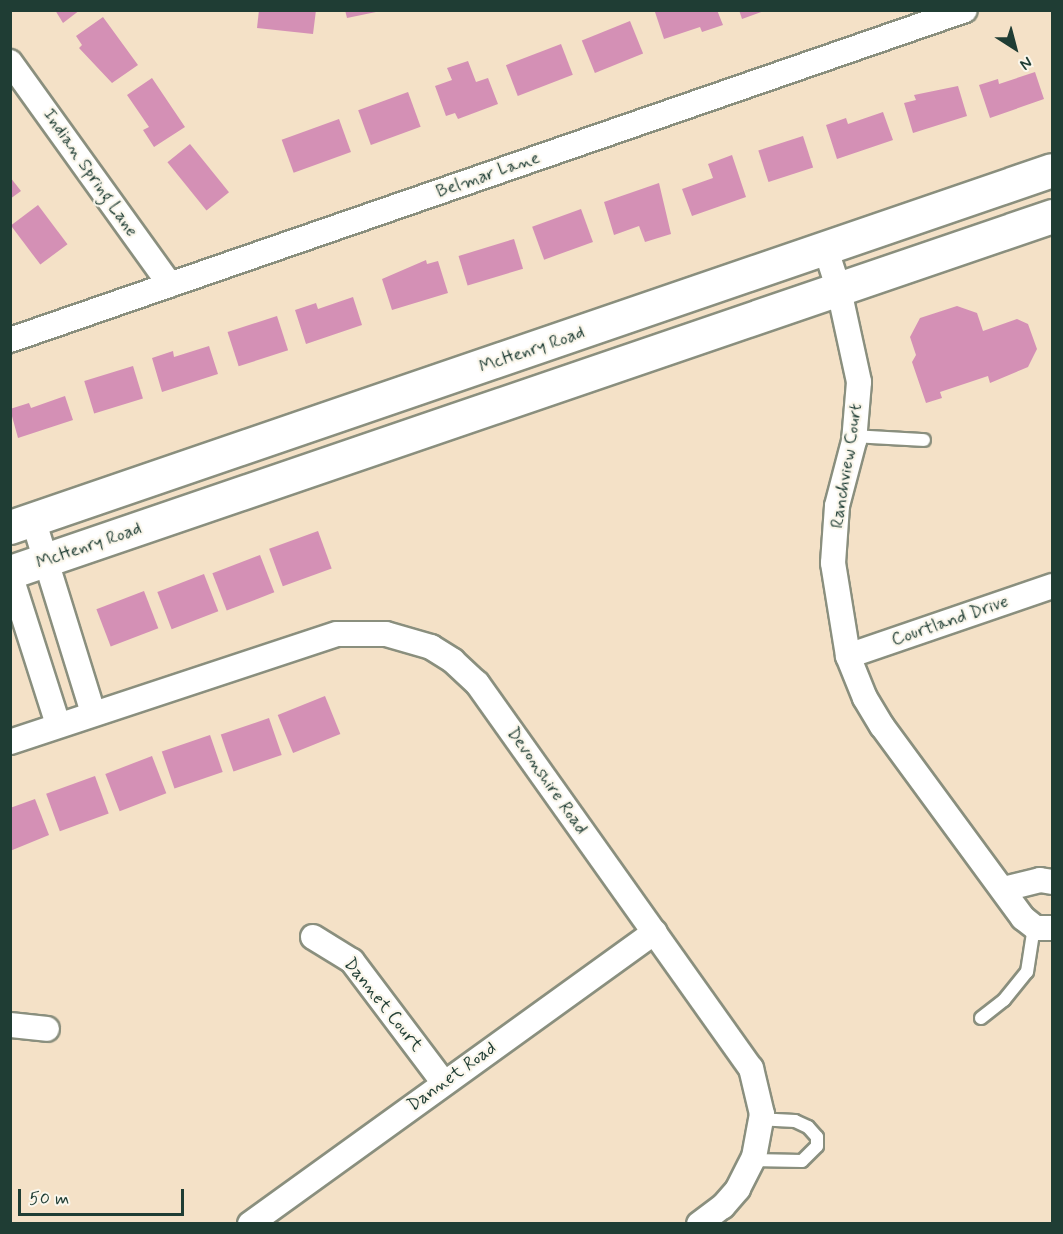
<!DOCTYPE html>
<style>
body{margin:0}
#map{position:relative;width:1063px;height:1234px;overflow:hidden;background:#f4e1c7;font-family:Mynerve,sans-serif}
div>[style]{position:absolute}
.building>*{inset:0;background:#d490b5;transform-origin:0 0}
.roads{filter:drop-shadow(2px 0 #8a8f7e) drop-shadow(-2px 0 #8a8f7e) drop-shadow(0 2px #8a8f7e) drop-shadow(0 -2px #8a8f7e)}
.lane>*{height:12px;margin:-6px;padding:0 6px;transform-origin:6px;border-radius:6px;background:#fff}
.street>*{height:24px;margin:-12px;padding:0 12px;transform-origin:12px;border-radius:12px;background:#fff}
.primary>*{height:33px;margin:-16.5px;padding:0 16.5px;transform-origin:16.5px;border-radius:16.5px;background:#fff}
span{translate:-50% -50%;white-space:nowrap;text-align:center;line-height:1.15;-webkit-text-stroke:4.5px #fbf7ec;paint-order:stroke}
.street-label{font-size:18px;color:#1f3d34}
.frame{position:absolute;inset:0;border:12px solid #1f3d34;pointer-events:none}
.north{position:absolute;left:985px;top:18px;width:60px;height:60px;-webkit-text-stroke:4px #fbf7ec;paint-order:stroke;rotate:144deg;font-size:16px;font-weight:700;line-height:24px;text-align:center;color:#1f3d34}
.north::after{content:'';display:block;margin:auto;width:21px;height:27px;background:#1f3d34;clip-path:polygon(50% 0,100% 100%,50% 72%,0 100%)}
.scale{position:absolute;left:18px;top:1189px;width:166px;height:27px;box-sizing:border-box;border:3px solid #1f3d34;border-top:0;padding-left:8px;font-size:18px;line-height:21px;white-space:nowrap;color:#1f3d34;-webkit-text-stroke:4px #fbf7ec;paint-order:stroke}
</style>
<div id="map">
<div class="building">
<i style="clip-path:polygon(55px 10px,80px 10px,63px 23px)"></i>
<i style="clip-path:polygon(259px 10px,316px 10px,313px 34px,257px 28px)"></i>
<i style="clip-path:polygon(345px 10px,376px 10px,376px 12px,347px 18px)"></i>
<i style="clip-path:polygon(717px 10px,723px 25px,702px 32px,700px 27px,664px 39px,655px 12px)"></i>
<i style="clip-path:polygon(739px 10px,764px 10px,764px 11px,742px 19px)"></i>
<i style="clip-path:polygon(103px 17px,138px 65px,112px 83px,79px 48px,82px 45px,76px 36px)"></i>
<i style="left:630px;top:21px;width:35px;height:52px;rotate:68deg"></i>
<i style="left:561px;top:44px;width:33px;height:59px;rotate:69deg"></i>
<i style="clip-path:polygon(468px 61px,476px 82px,488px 78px,498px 104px,458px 119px,455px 113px,446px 116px,435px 86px,452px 80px,447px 68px)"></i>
<i style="clip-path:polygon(1035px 72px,1044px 99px,990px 118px,979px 85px,998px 79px,999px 84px)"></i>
<i style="clip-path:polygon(152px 78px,185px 127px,154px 147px,143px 130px,149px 127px,127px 95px)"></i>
<i style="clip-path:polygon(958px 86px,967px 116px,913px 133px,904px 103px,916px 100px,914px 95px)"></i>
<i style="left:408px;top:92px;width:37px;height:53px;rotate:70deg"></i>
<i style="clip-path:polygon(883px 112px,893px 140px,837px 159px,826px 125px,846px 118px,848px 124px)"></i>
<i style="left:339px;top:119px;width:35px;height:61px;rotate:70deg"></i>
<i style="left:803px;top:136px;width:33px;height:47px;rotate:72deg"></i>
<i style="left:190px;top:144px;width:62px;height:29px;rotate:51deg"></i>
<i style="clip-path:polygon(732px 155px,746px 197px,692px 216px,682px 189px,713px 178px,708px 164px)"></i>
<i style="clip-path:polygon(10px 177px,21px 191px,10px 199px)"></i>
<i style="clip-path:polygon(659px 183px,671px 234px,645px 242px,639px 226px,614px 235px,604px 202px)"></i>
<i style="left:38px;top:205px;width:49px;height:34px;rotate:53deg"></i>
<i style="left:581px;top:209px;width:35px;height:52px;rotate:70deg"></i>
<i style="left:514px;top:239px;width:31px;height:58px;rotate:73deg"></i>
<i style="clip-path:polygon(426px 260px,427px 264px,438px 261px,448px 293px,392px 310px,382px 279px)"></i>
<i style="clip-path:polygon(353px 297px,362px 325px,306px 344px,295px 310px,316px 303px,318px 309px)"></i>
<i style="clip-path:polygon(957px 306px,977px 313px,983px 331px,1017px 319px,1028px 324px,1037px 349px,1028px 367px,990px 383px,988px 376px,940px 392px,942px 398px,926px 403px,912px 362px,916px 355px,910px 337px,920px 318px)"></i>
<i style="left:277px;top:316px;width:36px;height:52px;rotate:72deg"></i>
<i style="clip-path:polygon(209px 346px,218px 374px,162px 392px,152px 358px,173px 351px,174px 357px)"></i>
<i style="left:133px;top:366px;width:34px;height:51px;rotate:73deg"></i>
<i style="clip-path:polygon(65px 396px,73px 420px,18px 438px,10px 409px,29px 403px,31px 408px)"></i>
<i style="left:318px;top:531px;width:40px;height:52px;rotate:70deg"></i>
<i style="left:260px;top:555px;width:40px;height:51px;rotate:69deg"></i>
<i style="left:204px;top:574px;width:40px;height:50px;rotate:69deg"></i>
<i style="left:144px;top:591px;width:40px;height:51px;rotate:69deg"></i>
<i style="left:325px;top:696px;width:41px;height:51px;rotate:68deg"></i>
<i style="left:269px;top:718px;width:39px;height:51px;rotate:71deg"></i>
<i style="left:210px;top:735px;width:39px;height:51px;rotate:71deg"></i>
<i style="left:152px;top:756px;width:40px;height:50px;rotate:69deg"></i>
<i style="left:95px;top:776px;width:40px;height:52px;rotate:70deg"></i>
<i style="clip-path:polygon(35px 799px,49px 835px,10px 851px,10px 808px)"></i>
</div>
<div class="roads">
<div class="lane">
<i style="left:854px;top:436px;width:70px;rotate:3.3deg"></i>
<i style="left:981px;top:1018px;width:29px;rotate:-38deg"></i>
<i style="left:1004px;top:1000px;width:36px;rotate:-51deg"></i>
<i style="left:1027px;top:972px;width:46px;rotate:-81.2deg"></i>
<i style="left:752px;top:1160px;width:50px;rotate:1.1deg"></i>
<i style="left:802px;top:1161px;width:21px;rotate:-45deg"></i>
<i style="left:817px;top:1146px;width:9px;rotate:-90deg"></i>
<i style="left:817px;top:1137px;width:13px;rotate:-132deg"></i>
<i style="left:808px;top:1127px;width:14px;rotate:-155deg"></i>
<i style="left:795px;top:1121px;width:34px;rotate:-177deg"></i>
</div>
<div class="street">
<i style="left:10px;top:62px;width:274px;rotate:54.3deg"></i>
<i style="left:826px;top:250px;width:42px;rotate:72deg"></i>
<i style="left:839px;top:290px;width:94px;rotate:77.7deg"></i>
<i style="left:859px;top:382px;width:59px;rotate:94.8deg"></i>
<i style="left:854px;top:441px;width:67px;rotate:104.7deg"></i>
<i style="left:837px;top:506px;width:57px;rotate:94deg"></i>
<i style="left:833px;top:563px;width:94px;rotate:80.8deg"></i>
<i style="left:848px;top:656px;width:45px;rotate:68deg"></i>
<i style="left:865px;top:698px;width:33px;rotate:59deg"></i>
<i style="left:882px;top:726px;width:238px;rotate:53.7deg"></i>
<i style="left:1023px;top:918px;width:16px;rotate:38deg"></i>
<i style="left:1036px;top:928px;width:16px"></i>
<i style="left:10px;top:340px;width:1010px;rotate:-19.06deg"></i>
<i style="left:33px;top:519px;width:203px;rotate:72.8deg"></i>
<i style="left:10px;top:574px;width:157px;rotate:72.3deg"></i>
<i style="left:848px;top:656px;width:216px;rotate:-18.9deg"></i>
<i style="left:10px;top:742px;width:344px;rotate:-18.3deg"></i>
<i style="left:337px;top:634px;width:49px"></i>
<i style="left:386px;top:634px;width:47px;rotate:16.1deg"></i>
<i style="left:431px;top:647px;width:26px;rotate:32deg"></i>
<i style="left:453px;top:661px;width:33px;rotate:43deg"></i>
<i style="left:477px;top:683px;width:473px;rotate:54.6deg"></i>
<i style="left:751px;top:1068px;width:47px;rotate:76.6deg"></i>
<i style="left:762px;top:1114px;width:44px;rotate:100.5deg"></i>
<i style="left:754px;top:1157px;width:36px;rotate:117deg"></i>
<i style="left:738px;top:1189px;width:23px;rotate:131deg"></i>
<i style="left:723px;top:1206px;width:30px;rotate:143deg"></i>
<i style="left:1004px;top:889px;width:37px;rotate:-14deg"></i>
<i style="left:1040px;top:880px;width:12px;rotate:9deg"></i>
<i style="left:313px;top:937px;width:46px;rotate:31.6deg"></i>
<i style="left:352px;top:961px;width:153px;rotate:53deg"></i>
<i style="left:10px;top:1025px;width:37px;rotate:6deg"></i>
<i style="left:250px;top:1224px;width:499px;rotate:-35.8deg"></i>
</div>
<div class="primary">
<i style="left:10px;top:527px;width:1101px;rotate:-18.91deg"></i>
<i style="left:10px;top:572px;width:1101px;rotate:-18.86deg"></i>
</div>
</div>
<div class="street-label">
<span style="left:90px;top:173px;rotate:55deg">Indian Spring Lane</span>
<span style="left:488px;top:175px;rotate:-19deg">Belmar Lane</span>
<span style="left:532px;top:350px;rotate:-19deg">McHenry Road</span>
<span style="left:847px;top:466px;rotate:-81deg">Ranchview Court</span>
<span style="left:89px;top:546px;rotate:-19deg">McHenry Road</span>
<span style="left:950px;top:621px;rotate:-19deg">Courtland Drive</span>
<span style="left:547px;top:781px;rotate:55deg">Devonshire Road</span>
<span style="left:383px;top:1005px;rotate:51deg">Dannet Court</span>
<span style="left:452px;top:1077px;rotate:-36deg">Dannet Road</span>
</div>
<div class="frame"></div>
<div class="north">N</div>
<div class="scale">50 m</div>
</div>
